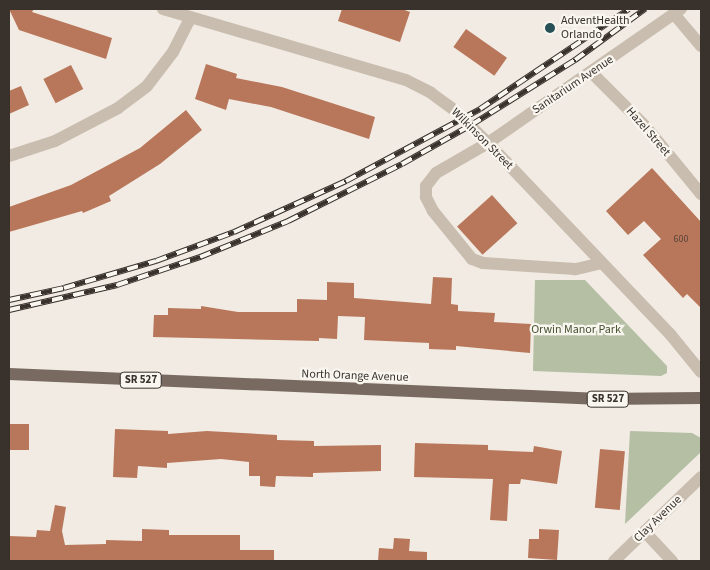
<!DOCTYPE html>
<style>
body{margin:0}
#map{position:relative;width:710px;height:570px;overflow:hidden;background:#f1ebe3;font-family:"Source Sans 3",sans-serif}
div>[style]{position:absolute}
.green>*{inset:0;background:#b4bfa4}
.building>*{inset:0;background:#b8775a;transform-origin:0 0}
.minor>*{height:12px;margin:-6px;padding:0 6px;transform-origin:6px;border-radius:6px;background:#c9bdaf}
.major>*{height:12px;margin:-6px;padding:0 6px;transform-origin:6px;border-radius:6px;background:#786a60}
.rail>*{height:5.5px;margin-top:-2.75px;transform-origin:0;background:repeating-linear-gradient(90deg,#f9f5ef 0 11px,#38312c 0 22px);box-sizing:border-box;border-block:1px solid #38312c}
.dots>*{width:14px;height:14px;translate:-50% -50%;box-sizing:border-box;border:2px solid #f9f5ef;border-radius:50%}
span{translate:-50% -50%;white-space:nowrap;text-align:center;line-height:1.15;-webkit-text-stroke:4.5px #f9f5ef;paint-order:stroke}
.number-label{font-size:10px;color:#584238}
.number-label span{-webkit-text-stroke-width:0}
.shield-label span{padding:1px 4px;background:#f9f5ef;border:1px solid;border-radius:4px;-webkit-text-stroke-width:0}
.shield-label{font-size:11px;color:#38312c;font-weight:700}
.poi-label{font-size:12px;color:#38312c}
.left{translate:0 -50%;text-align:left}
.street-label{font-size:12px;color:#38312c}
.park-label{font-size:12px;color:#465433}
.frame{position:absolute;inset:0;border:10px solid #38312c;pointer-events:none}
</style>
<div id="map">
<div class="green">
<i style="clip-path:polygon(535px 280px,585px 280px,667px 366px,667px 373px,661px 376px,533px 371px)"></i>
<i style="clip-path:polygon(630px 431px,692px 433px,701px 438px,701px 452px,625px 524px)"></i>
</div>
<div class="building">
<i style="clip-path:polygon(9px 9px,34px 9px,32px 12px,112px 38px,106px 59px,19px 30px)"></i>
<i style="clip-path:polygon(342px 9px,402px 9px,410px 12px,400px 42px,338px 21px)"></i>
<i style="left:466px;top:29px;width:50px;height:22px;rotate:35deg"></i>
<i style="clip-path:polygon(206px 64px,237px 74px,236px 78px,282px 87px,375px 117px,369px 139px,271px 107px,229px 99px,226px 110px,195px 99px)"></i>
<i style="left:71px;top:65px;width:27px;height:31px;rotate:63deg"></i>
<i style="clip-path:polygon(21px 86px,29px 105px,9px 114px,9px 91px)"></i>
<i style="clip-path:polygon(186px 110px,202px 130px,160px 164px,109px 196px,111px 201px,83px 213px,82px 211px,9px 232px,9px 207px,71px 185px,140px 148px)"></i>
<i style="clip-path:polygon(652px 168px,701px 222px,701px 308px,687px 294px,683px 298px,643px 255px,661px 239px,644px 221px,628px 235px,606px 211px)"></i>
<i style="left:492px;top:195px;width:38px;height:47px;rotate:48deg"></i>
<i style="clip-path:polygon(433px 277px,452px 278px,451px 304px,458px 305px,458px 311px,495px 313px,494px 322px,531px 324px,530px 353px,456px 346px,456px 350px,429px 349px,429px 343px,364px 340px,365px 317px,338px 316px,337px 339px,319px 338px,319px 341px,153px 337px,154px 315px,168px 315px,168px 308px,201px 309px,201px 306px,238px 312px,297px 312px,297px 299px,327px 300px,327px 282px,354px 283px,354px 298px,431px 304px)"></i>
<i style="left:9px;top:424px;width:20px;height:26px"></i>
<i style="clip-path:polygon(115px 429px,168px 431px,168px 434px,207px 431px,277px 435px,277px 440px,314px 441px,314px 446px,381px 445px,381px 471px,313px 473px,313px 477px,276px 476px,275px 487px,260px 486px,260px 476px,249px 476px,249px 462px,221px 459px,167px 463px,167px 468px,138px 466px,137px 478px,113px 477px)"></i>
<i style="clip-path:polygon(415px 443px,488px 445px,488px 450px,533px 452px,534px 446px,562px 451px,557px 484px,521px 479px,520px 484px,509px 484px,507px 521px,490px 520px,493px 479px,414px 477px)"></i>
<i style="left:600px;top:449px;width:25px;height:59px;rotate:5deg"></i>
<i style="clip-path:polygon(55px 505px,66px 507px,62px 531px,65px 545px,106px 544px,106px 540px,142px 541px,142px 529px,169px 530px,169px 535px,240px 535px,240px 550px,274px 550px,274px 561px,9px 561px,9px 536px,36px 537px,37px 530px,50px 531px)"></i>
<i style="clip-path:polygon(539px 529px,559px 530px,557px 560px,528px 558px,529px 539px,539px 539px)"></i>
<i style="clip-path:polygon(394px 538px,410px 539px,409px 551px,427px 552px,427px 561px,378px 561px,379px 548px,393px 549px)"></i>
</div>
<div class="minor">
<i style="left:163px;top:9px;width:253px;rotate:16.3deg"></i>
<i style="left:406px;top:80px;width:28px;rotate:27deg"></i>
<i style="left:431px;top:93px;width:29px;rotate:36deg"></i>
<i style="left:454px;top:110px;width:47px;rotate:44.1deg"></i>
<i style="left:488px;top:143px;width:264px;rotate:46.4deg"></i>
<i style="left:670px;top:334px;width:49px;rotate:50.8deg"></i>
<i style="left:674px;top:14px;width:42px;rotate:49.8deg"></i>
<i style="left:592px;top:73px;width:76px;rotate:45deg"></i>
<i style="left:646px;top:127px;width:87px;rotate:50.6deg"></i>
<i style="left:9px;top:156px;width:48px;rotate:-18.1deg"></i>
<i style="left:55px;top:141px;width:71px;rotate:-27.6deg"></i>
<i style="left:118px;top:108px;width:36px;rotate:-37deg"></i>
<i style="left:147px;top:86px;width:43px;rotate:-52.6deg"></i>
<i style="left:173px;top:52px;width:39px;rotate:-63deg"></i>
<i style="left:602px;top:263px;width:28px;rotate:167deg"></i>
<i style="left:575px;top:269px;width:92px;rotate:-176.3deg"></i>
<i style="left:483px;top:263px;width:12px;rotate:-160deg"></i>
<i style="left:472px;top:259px;width:62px;rotate:-129.1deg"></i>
<i style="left:433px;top:211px;width:16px;rotate:-117deg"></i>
<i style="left:426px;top:197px;width:11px;rotate:-90deg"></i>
<i style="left:426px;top:186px;width:16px;rotate:-52deg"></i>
<i style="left:436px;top:173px;width:60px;rotate:-30deg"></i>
<i style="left:488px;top:143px;width:235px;rotate:-34.8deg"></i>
<i style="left:645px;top:532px;width:40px;rotate:47deg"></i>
<i style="left:614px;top:561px;width:121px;rotate:-44deg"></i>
</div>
<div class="major">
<i style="left:9px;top:374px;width:592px;rotate:2.42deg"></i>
<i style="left:600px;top:399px;width:101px;rotate:-0.6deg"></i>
</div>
<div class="rail">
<i style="left:9px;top:300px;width:56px;rotate:-12.3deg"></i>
<i style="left:64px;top:288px;width:96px;rotate:-16.4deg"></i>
<i style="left:156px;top:261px;width:83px;rotate:-20.4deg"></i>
<i style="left:234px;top:232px;width:123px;rotate:-24.5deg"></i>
<i style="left:346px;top:181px;width:152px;rotate:-28.2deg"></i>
<i style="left:480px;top:109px;width:179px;rotate:-33.9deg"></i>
<i style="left:9px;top:310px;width:111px;rotate:-13deg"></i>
<i style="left:117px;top:285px;width:88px;rotate:-18.6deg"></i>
<i style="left:200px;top:257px;width:95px;rotate:-22.2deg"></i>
<i style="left:288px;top:221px;width:127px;rotate:-26.6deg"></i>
<i style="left:402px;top:164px;width:79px;rotate:-29.5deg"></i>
<i style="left:471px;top:125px;width:123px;rotate:-32deg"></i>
<i style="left:575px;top:60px;width:87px;rotate:-36.1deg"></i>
</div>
<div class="dots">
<i style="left:550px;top:28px;background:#264f56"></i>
</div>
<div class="number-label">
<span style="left:681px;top:240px">600</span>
</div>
<div class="shield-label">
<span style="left:141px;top:380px">SR 527</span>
<span style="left:608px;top:399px">SR 527</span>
</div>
<div class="poi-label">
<span class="left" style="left:561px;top:28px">AdventHealth<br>Orlando</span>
</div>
<div class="street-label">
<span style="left:573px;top:85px;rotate:-34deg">Sanitarium Avenue</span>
<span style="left:648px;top:132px;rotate:49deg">Hazel Street</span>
<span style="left:482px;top:139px;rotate:45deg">Wilkinson Street</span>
<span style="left:355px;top:376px;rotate:2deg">North Orange Avenue</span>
<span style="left:658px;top:519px;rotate:-44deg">Clay Avenue</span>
</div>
<div class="park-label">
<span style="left:576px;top:330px">Orwin Manor Park</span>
</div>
<div class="frame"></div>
</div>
